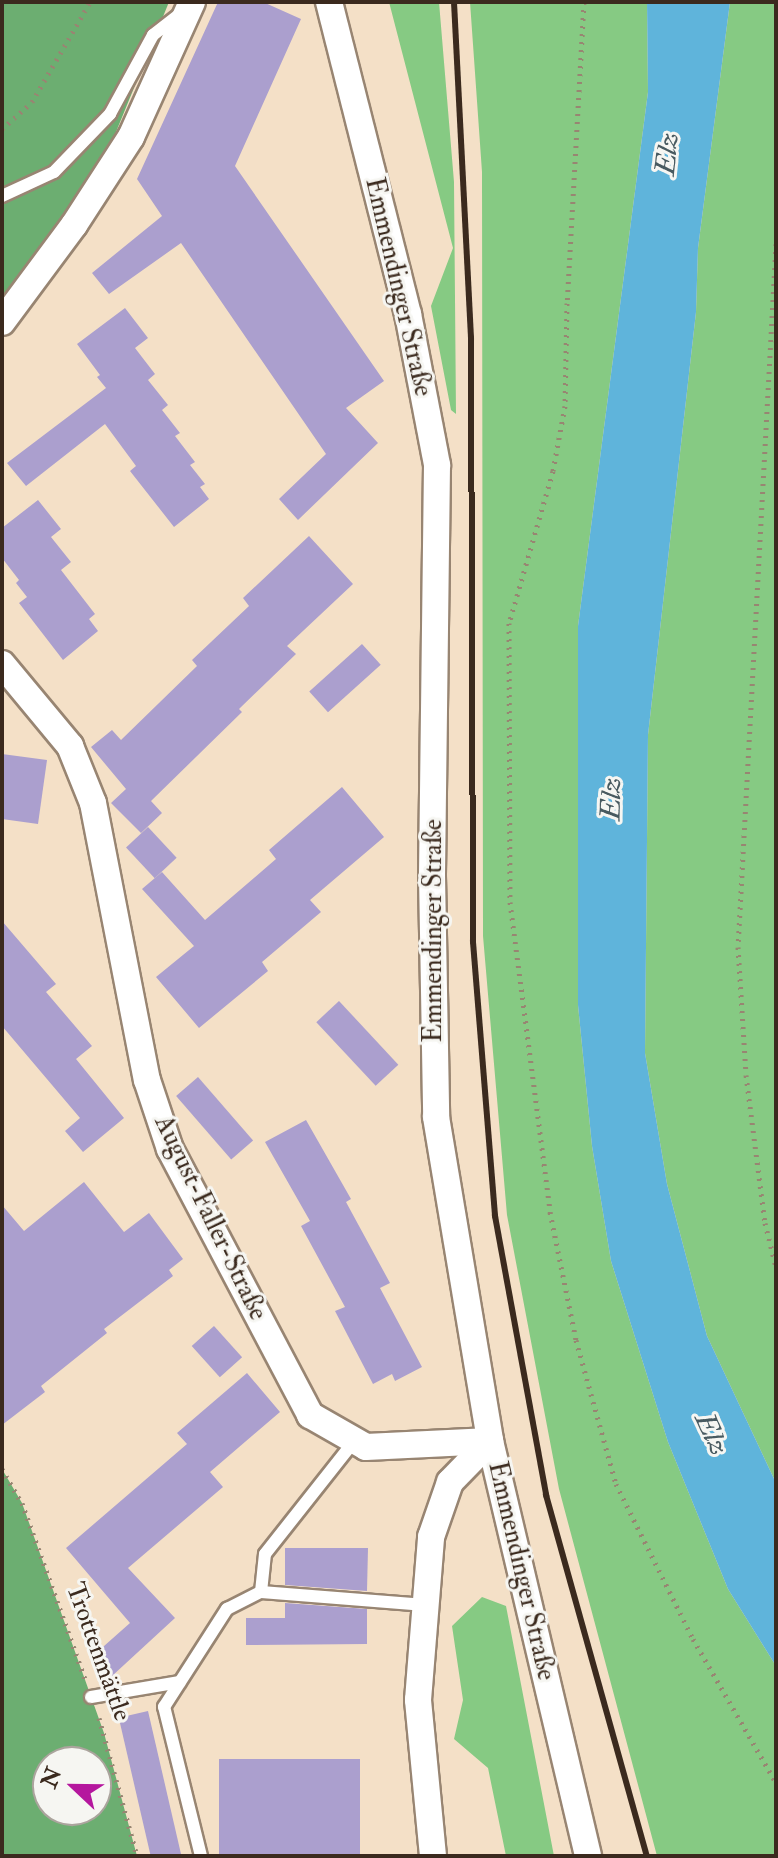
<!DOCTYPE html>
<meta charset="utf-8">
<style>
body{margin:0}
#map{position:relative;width:778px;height:1858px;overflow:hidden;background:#f4e0c7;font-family:"IM FELL Double Pica",serif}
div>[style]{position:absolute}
.green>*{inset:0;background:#86ca83}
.forest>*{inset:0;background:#6cae71}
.water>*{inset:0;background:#5fb4db}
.building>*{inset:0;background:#ab9fce;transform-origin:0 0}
.path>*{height:5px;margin-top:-2.5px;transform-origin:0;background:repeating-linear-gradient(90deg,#988572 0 2px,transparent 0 8px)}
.roads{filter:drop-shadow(2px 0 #988572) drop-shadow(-2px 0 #988572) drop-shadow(0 2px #988572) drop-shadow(0 -2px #988572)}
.service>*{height:12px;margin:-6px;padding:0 6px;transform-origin:6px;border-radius:6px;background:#fff}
.minor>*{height:26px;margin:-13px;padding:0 13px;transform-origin:13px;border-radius:13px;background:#fff}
.rail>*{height:6px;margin:-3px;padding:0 3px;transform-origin:3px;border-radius:3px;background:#3b2a1e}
span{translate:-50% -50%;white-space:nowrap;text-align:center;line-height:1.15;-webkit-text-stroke:6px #f6f6f2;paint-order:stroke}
.street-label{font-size:26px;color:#3b2a1e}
.water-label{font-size:28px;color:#485a60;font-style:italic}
.frame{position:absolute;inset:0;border:4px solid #3b2a1e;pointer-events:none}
.north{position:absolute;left:32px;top:1746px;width:80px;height:80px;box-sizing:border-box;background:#f6f6f2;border:2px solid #aba49d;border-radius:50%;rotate:292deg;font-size:22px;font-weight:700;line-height:32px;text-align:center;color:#3b2a1e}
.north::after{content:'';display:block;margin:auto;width:28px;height:36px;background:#b5179e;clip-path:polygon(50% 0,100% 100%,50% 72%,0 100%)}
</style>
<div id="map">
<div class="green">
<i style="clip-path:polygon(389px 2px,439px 2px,454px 182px,456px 414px,451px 410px,431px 306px,453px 248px)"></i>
<i style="clip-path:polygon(470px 2px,647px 2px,648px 92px,578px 626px,578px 1005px,592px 1146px,611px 1261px,668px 1442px,728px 1589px,776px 1666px,776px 1856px,657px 1856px,559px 1489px,507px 1215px,483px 936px,482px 172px)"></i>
<i style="clip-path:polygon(730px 2px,776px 2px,776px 1483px,707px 1336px,667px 1184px,645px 1053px,648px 735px,696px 312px,698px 248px)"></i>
<i style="clip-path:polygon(482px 1597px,506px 1606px,554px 1856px,506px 1856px,488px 1768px,454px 1739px,463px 1700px,452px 1626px)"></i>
</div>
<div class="forest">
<i style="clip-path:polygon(2px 2px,169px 2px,107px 154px,2px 298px)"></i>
<i style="clip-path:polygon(evenodd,2px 1469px,22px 1503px,104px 1733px,137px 1856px,2px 1856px,2px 1469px,48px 1762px,96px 1762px,96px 1810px,48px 1810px,48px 1762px)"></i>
</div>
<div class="water">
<i style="clip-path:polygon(647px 2px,730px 2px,698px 248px,696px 312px,648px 735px,645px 1053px,667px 1184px,707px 1336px,776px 1483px,776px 1666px,728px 1589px,668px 1442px,611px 1261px,592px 1146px,578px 1005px,578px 626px,648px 92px)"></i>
</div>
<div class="building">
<i style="clip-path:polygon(218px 2px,263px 2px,301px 19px,235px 166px,384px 381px,346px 408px,378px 443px,298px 520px,279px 499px,326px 454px,181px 243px,109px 294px,92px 273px,162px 216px,137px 179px)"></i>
<i style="clip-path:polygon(125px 308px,148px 338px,135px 348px,155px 374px,148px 380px,168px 405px,162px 410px,180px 433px,175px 436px,195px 462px,190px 465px,205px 484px,200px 487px,209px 499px,174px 527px,130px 471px,136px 466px,105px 424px,26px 486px,7px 463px,106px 388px,97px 377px,100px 375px,77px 344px)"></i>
<i style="clip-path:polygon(38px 500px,61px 529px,51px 537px,71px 562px,61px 570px,95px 614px,89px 619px,98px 631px,63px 660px,19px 603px,27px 597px,16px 583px,19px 580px,2px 558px,2px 528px)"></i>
<i style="clip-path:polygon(309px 536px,353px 584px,287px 646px,296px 654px,239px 709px,242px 712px,151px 801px,162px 813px,141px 833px,111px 803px,126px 789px,91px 747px,112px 730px,121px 740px,197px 666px,192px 660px,249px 606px,243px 598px)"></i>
<i style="left:362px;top:644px;width:28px;height:71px;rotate:48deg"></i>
<i style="clip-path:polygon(2px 754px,47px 760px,38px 824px,2px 819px)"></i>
<i style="clip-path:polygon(342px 787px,384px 837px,310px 900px,321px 912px,262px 962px,268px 971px,199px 1028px,156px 977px,194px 946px,142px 889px,162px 872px,205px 920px,276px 859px,269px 850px)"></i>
<i style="left:148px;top:827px;width:42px;height:30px;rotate:47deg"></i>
<i style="clip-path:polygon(2px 921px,56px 984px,46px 992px,92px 1046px,76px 1059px,124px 1118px,83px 1152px,65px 1131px,80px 1118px,2px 1026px)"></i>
<i style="left:339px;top:1001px;width:87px;height:31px;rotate:47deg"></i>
<i style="left:198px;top:1077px;width:84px;height:29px;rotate:49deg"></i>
<i style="clip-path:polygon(306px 1120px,351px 1199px,346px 1202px,390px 1283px,380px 1288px,422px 1367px,395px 1381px,392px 1374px,373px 1384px,335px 1311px,345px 1307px,301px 1226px,310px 1221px,265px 1142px)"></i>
<i style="clip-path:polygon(84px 1182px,124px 1232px,149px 1213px,183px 1259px,169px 1270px,173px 1276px,104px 1329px,107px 1333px,41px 1386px,45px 1392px,2px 1425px,2px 1205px,24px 1231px)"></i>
<i style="left:214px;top:1326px;width:42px;height:30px;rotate:48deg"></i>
<i style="clip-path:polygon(247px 1373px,280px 1412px,210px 1472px,223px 1487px,128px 1568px,175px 1618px,112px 1676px,95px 1654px,130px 1623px,66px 1548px,187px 1444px,177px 1433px)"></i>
<i style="clip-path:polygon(285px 1548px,368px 1548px,367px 1591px,285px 1585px)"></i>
<i style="clip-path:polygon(285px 1603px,367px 1609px,367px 1644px,246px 1645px,246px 1618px,285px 1618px)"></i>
<i style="left:148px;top:1711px;width:149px;height:30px;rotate:77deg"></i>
<i style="left:219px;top:1759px;width:141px;height:97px"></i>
</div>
<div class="path">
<i style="left:584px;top:2px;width:301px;rotate:93.2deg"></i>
<i style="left:567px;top:303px;width:103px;rotate:91.1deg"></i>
<i style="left:565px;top:406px;width:66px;rotate:100.5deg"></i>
<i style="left:553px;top:471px;width:158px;rotate:106.1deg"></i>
<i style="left:509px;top:623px;width:279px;rotate:89.8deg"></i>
<i style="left:510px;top:902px;width:313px;rotate:82.6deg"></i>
<i style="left:550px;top:1212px;width:131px;rotate:78.5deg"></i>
<i style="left:576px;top:1340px;width:149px;rotate:74.5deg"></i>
<i style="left:616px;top:1484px;width:173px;rotate:63.6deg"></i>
<i style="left:693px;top:1639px;width:166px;rotate:60deg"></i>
<i style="left:2px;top:129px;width:40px;rotate:-42deg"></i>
<i style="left:32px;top:102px;width:116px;rotate:-59.9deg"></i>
<i style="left:776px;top:244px;width:704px;rotate:93.09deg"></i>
<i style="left:738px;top:947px;width:128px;rotate:86.4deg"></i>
<i style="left:746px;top:1075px;width:149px;rotate:82.7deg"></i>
<i style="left:765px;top:1223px;width:45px;rotate:76deg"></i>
<i style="left:2px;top:1469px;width:39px;rotate:60deg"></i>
<i style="left:22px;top:1503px;width:187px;rotate:70.3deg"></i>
<i style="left:99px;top:1718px;width:143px;rotate:74.6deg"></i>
</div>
<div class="roads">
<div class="service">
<i style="left:2px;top:196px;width:57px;rotate:-24.8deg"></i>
<i style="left:54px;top:172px;width:81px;rotate:-46deg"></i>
<i style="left:110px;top:114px;width:90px;rotate:-61.4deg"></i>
<i style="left:153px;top:35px;width:33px;rotate:-38deg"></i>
<i style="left:261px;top:1592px;width:38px;rotate:-84deg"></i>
<i style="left:265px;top:1554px;width:145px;rotate:-51.7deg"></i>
<i style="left:91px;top:1697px;width:90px;rotate:-9.6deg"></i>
<i style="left:201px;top:1856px;width:154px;rotate:-103.9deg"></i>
<i style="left:164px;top:1707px;width:117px;rotate:-57.3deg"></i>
<i style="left:227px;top:1609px;width:38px;rotate:-27deg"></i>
<i style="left:261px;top:1592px;width:165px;rotate:4.5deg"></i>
</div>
<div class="minor">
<i style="left:329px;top:2px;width:322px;rotate:75.8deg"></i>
<i style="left:408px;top:314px;width:154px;rotate:79.1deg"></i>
<i style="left:437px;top:465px;width:411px;rotate:90.7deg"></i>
<i style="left:432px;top:876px;width:241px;rotate:89deg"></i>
<i style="left:436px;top:1117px;width:328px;rotate:80.5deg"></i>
<i style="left:490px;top:1441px;width:426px;rotate:76.7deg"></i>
<i style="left:2px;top:322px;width:121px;rotate:-53.4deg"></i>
<i style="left:74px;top:225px;width:105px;rotate:-57.1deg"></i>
<i style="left:131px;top:137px;width:148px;rotate:-65.7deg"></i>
<i style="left:2px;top:664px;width:107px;rotate:50.3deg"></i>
<i style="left:70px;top:746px;width:61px;rotate:68deg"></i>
<i style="left:93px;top:803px;width:282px;rotate:79deg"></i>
<i style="left:147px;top:1080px;width:73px;rotate:71.6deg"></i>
<i style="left:170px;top:1149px;width:301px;rotate:62.2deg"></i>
<i style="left:310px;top:1415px;width:64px;rotate:29.7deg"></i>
<i style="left:366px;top:1447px;width:124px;rotate:-2.8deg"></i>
<i style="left:433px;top:1856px;width:157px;rotate:-95.5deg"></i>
<i style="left:418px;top:1700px;width:164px;rotate:-85.4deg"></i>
<i style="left:431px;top:1537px;width:58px;rotate:-70.9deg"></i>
<i style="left:450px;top:1482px;width:57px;rotate:-45.7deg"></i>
</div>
</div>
<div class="rail">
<i style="left:454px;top:2px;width:336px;rotate:87.1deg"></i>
<i style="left:471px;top:338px;width:604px;rotate:89.81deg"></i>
<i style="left:473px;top:942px;width:275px;rotate:85.4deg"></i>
<i style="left:495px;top:1216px;width:284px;rotate:79.6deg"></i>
<i style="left:546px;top:1495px;width:375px;rotate:74.4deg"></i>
</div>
<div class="street-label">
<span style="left:398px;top:287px;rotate:77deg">Emmendinger Straße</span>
<span style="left:434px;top:931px;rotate:-90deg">Emmendinger Straße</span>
<span style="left:210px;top:1218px;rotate:64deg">August-Faller-Straße</span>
<span style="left:521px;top:1571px;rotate:77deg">Emmendinger Straße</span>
<span style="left:98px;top:1652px;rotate:70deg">Trottenmättle</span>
</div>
<div class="water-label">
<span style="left:668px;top:154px;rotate:-84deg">Elz</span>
<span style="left:612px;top:799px;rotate:-89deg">Elz</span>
<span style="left:711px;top:1434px;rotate:65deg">Elz</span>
</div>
<div class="frame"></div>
<div class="north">N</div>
</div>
